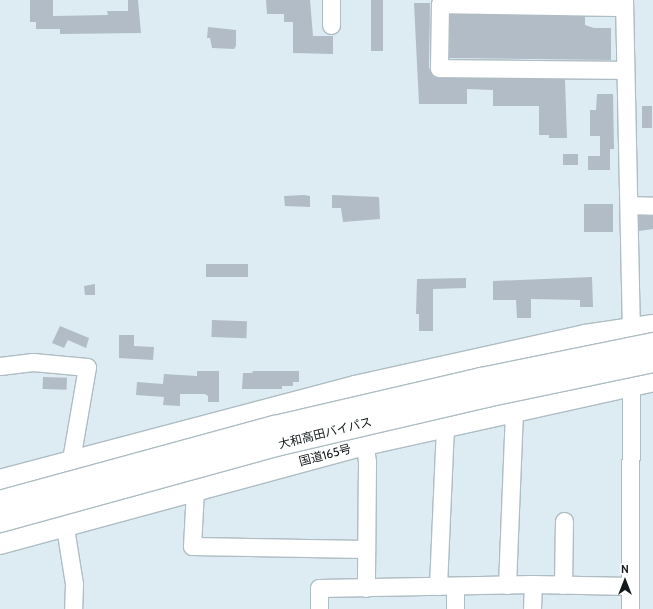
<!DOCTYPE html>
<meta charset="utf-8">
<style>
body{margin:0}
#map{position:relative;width:653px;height:609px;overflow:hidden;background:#dcecf2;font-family:Cabin,"Noto Sans JP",sans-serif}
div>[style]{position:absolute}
.building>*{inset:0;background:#b2bcc7;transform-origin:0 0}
.roads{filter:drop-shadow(1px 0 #aebdc3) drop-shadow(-1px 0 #aebdc3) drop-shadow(0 1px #aebdc3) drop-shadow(0 -1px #aebdc3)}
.minor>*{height:17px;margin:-8.5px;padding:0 8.5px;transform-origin:8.5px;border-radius:8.5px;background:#fff}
.highway>*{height:22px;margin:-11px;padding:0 11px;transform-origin:11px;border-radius:11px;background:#fff}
.bridges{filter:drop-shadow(1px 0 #aebdc3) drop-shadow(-1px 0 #aebdc3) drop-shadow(0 1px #aebdc3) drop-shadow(0 -1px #aebdc3)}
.highway-bridge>*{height:22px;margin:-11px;padding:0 11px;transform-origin:11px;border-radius:11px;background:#fff}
span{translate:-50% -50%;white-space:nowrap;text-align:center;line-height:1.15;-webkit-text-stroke:4px #fff;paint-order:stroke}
.street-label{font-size:12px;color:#13191b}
.north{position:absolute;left:605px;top:561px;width:40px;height:40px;-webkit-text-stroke:3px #fff;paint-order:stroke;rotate:0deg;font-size:11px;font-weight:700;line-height:16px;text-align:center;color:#13191b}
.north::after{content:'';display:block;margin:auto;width:14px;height:18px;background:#13191b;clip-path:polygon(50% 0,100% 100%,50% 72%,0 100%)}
</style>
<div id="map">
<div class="building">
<i style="clip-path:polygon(30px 0,53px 0,53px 16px,108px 15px,107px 11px,128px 11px,128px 0,138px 0,141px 33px,60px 34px,60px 29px,36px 29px,36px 22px,30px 22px)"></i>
<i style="clip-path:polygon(266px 0,310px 0,313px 36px,333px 36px,333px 54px,293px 53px,293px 22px,284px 22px,284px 14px,267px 14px)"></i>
<i style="left:371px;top:0;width:12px;height:51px"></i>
<i style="clip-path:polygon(414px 3px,430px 3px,429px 68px,434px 77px,565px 79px,567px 138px,549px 138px,549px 135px,539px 135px,539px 106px,493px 106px,493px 90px,467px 89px,467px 104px,419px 104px)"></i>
<i style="clip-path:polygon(450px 14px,585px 16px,585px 25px,594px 28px,611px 28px,611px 60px,449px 58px)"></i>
<i style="clip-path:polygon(208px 27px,236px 30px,236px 46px,234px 49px,212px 48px,210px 38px,207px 38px)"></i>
<i style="clip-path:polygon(597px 94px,613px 94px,614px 149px,610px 149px,610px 170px,588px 170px,588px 156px,600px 156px,600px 136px,590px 136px,590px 110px,596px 110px)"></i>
<i style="left:642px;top:106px;width:10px;height:22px"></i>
<i style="left:563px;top:154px;width:15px;height:11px"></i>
<i style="clip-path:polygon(304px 195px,310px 196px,310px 207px,285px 206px,284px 196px)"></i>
<i style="clip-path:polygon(332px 195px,379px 197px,380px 219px,343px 222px,341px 208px,332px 208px)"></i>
<i style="left:584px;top:204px;width:29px;height:28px"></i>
<i style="clip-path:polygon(638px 215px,653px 216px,653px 229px,639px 231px)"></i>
<i style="left:206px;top:264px;width:42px;height:13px"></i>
<i style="clip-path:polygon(592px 277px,593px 307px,580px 307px,580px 300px,531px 299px,531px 318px,517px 318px,516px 300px,493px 300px,493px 281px)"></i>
<i style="clip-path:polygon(466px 278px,466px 288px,433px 289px,433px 331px,419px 331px,419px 314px,416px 314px,417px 279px)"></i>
<i style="clip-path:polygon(95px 284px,95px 295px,85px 295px,84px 286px)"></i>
<i style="left:212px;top:320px;width:35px;height:17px;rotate:2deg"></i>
<i style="clip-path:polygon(60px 326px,89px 338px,86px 348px,68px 340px,64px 348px,52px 343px)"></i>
<i style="clip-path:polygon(119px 335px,134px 335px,134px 346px,154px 347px,153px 360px,119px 358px)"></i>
<i style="clip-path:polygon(197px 371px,219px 371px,219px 402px,208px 402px,208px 396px,205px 394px,180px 394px,180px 406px,163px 405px,164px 397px,136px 395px,137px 382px,163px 384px,164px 374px,197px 376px)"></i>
<i style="clip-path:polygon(253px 371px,299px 371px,299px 382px,293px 382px,293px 386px,282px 386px,282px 389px,242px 389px,243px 373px,252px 373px)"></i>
<i style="left:43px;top:377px;width:24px;height:12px;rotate:2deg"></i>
</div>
<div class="roads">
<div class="minor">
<i style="left:331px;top:0;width:25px;rotate:90deg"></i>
<i style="left:624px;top:0;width:341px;rotate:88.8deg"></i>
<i style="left:624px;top:7px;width:184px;rotate:-179.1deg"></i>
<i style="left:440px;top:4px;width:64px;rotate:90.9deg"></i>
<i style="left:439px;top:68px;width:186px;rotate:0.6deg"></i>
<i style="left:629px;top:205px;width:24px;rotate:2deg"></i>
<i style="left:0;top:366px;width:33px;rotate:-7deg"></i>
<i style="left:33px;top:362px;width:54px;rotate:5.3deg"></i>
<i style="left:87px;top:367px;width:94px;rotate:99.8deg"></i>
<i style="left:363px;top:433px;width:29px;rotate:82deg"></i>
<i style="left:367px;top:462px;width:126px;rotate:90.5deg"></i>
<i style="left:195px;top:489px;width:57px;rotate:93deg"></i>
<i style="left:192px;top:546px;width:173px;rotate:1deg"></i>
<i style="left:63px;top:515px;width:70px;rotate:80.9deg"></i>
<i style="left:74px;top:584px;width:25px;rotate:92deg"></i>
<i style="left:507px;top:585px;width:175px;rotate:-87.7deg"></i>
<i style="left:563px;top:585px;width:64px;rotate:-89.1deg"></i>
<i style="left:438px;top:586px;width:160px;rotate:-87.5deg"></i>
<i style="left:319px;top:609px;width:21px;rotate:-90deg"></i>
<i style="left:319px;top:588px;width:214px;rotate:-1.1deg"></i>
<i style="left:533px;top:584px;width:97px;rotate:1.2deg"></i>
<i style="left:455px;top:609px;width:23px;rotate:-90deg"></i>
<i style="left:532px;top:609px;width:25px;rotate:-88deg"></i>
<i style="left:630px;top:609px;width:236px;rotate:-89.8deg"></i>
</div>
<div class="highway">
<i style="left:0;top:481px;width:367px;rotate:-14.8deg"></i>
<i style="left:355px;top:387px;width:236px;rotate:-12.5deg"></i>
<i style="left:585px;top:336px;width:69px;rotate:-8.4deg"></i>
<i style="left:0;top:543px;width:378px;rotate:-15.2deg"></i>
<i style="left:365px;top:444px;width:295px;rotate:-12.5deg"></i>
</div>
</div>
<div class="bridges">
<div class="highway-bridge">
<i style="left:0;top:502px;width:285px;rotate:-15.3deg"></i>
<i style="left:275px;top:427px;width:212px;rotate:-13.1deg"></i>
<i style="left:481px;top:379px;width:176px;rotate:-11.5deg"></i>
<i style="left:0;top:521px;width:290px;rotate:-15.4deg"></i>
<i style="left:280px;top:444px;width:212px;rotate:-13.1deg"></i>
<i style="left:486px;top:396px;width:171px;rotate:-11.8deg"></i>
</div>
</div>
<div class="street-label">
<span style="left:325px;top:433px;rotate:-14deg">大和高田バイパス</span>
<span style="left:325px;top:455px;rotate:-15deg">国道165号</span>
</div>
<div class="north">N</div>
</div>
